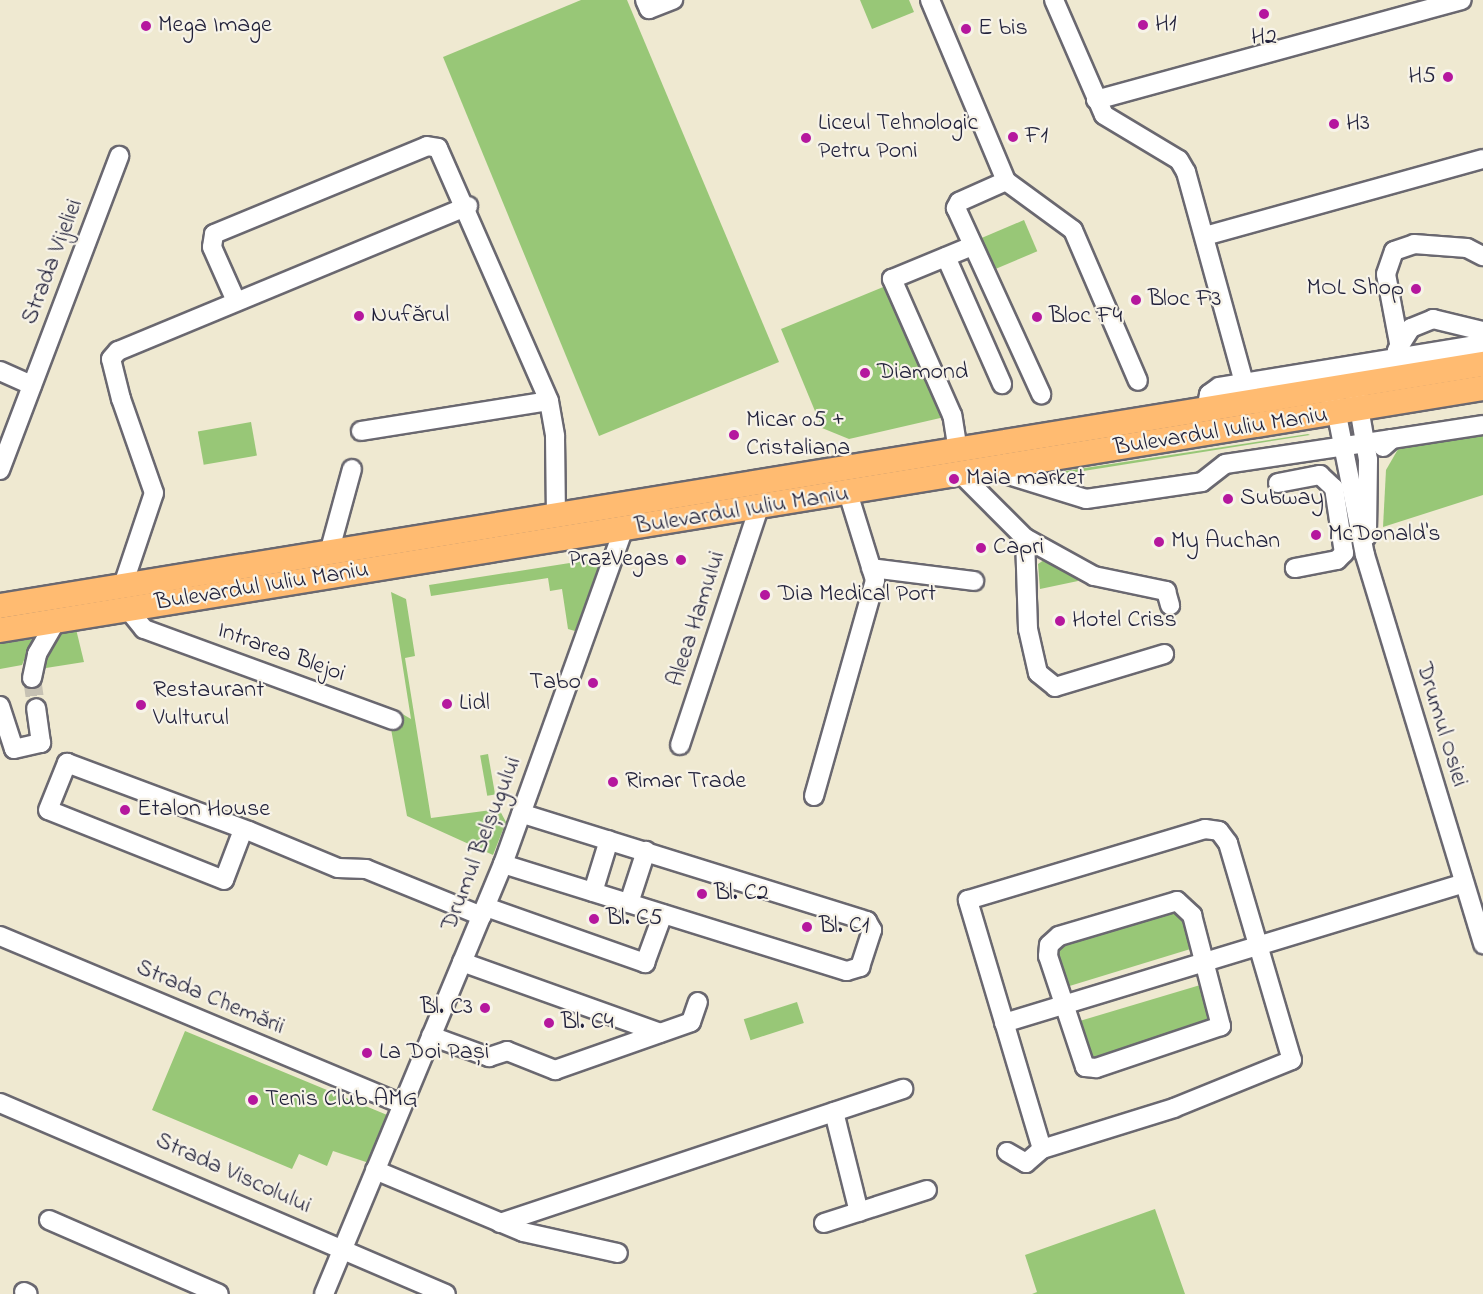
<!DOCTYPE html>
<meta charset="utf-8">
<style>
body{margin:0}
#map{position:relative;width:1483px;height:1294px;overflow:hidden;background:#efe9d1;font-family:"Indie Flower",sans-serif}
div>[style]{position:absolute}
.green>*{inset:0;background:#98c777;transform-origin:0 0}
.minor-tunnel>*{height:18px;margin-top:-9px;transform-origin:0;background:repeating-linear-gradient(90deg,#c6c1b3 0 18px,transparent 0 27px)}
.roads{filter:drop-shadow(2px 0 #6a6870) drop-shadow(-2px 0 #6a6870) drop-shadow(0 2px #6a6870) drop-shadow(0 -2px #6a6870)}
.minor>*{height:18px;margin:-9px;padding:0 9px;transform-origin:9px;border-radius:9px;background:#fff}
.major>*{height:24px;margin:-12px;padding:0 12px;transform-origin:12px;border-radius:12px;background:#ffbb71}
.dots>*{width:16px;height:16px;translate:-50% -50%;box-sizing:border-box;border:3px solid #f7f3e8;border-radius:50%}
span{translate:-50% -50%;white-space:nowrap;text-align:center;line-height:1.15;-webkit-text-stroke:4.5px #f7f3e8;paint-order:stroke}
.poi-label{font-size:24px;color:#22223b}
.left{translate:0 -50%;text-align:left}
.right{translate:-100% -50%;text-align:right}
.street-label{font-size:24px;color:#22223b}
</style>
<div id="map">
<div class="green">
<i style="clip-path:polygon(581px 0,627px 0,779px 362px,599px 436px,443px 57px)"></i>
<i style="clip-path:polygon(860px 0,909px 0,914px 12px,872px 29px)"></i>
<i style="left:1024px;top:220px;width:34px;height:48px;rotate:67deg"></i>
<i style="clip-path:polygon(893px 283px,949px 416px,849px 439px,822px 428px,781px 329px)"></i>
<i style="left:251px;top:422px;width:34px;height:54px;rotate:80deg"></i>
<i style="clip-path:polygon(1483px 431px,1483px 495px,1383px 527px,1386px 470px,1401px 444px)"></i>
<i style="clip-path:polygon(1308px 434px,1310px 435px,1052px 476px,1052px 473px)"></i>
<i style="clip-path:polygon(595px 559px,598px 568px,575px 631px,568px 629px,562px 589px,550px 591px,548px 578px,431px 596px,429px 585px)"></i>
<i style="clip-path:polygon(1044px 560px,1076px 576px,1078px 581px,1040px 589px,1038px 564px)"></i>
<i style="clip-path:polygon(391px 592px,406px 599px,415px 656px,405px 658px,431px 818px,499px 809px,506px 822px,493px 855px,407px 816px,391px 729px,399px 712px,411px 719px)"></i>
<i style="clip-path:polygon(76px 629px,84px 662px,46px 668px,43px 654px,56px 636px)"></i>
<i style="clip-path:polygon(33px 639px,22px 665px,0 669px,0 644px)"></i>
<i style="left:488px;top:754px;width:41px;height:8px;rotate:80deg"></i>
<i style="clip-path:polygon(1175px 910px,1183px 913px,1197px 947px,1063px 988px,1054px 960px,1060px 946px)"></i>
<i style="clip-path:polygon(1207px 983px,1215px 1019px,1090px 1060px,1073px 1023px)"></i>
<i style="left:797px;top:1002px;width:22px;height:56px;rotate:72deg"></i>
<i style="clip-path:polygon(185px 1031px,392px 1117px,372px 1164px,333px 1151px,327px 1166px,299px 1154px,292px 1169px,152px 1110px)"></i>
<i style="clip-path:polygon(1155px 1209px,1185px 1294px,1032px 1294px,1037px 1292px,1025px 1255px)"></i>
</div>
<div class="minor-tunnel">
<i style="left:32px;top:678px;width:30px;rotate:82deg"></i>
</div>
<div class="roads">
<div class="minor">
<i style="left:645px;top:0;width:10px;rotate:66deg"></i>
<i style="left:649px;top:9px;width:26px;rotate:-21deg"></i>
<i style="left:930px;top:0;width:196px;rotate:67.2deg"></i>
<i style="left:1006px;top:181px;width:83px;rotate:36.2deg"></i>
<i style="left:1073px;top:230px;width:164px;rotate:66.7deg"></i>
<i style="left:1054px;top:0;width:125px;rotate:66.5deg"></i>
<i style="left:1104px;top:115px;width:87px;rotate:31deg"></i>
<i style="left:1179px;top:160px;width:14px;rotate:60deg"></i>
<i style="left:1186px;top:172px;width:219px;rotate:74.6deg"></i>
<i style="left:1096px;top:100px;width:379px;rotate:-15.3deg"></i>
<i style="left:1006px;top:181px;width:51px;rotate:155.9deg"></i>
<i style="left:959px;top:202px;width:7px;rotate:117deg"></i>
<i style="left:956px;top:208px;width:205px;rotate:65.4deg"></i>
<i style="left:1205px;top:236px;width:288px;rotate:-15.5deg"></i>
<i style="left:946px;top:257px;width:139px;rotate:66.2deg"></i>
<i style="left:236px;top:301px;width:59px;rotate:-114deg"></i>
<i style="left:212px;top:247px;width:13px;rotate:-81deg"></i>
<i style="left:214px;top:234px;width:230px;rotate:-22.4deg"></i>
<i style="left:427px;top:146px;width:11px;rotate:10deg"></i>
<i style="left:438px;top:148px;width:276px;rotate:66.3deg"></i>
<i style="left:549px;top:401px;width:36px;rotate:80deg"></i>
<i style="left:555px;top:436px;width:81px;rotate:89.3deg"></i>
<i style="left:1399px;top:343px;width:70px;rotate:-100.7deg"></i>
<i style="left:1386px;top:274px;width:24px;rotate:-71deg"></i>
<i style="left:1394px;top:251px;width:21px;rotate:-19deg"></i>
<i style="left:1414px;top:244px;width:53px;rotate:4.3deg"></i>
<i style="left:1467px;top:248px;width:18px;rotate:27deg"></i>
<i style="left:1397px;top:350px;width:26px;rotate:-58deg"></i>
<i style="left:1411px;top:328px;width:24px;rotate:-22deg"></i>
<i style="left:1433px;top:319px;width:51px;rotate:13.5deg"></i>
<i style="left:0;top:371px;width:35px;rotate:24deg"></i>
<i style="left:1357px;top:396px;width:65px;rotate:80.2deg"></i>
<i style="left:1368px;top:460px;width:76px;rotate:90.8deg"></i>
<i style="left:1334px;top:400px;width:158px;rotate:78.7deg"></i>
<i style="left:1365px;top:555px;width:407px;rotate:73.1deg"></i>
<i style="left:1206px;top:410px;width:16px;rotate:-79deg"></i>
<i style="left:1209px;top:394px;width:12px;rotate:-35deg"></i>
<i style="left:1219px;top:387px;width:267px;rotate:-9.3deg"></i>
<i style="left:361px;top:431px;width:190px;rotate:-9.1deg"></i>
<i style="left:1383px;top:447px;width:12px;rotate:-42deg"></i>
<i style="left:1392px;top:439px;width:92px;rotate:-8.7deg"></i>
<i style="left:958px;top:451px;width:36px;rotate:-99deg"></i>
<i style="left:952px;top:415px;width:149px;rotate:-113.8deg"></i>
<i style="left:892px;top:279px;width:87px;rotate:-22.4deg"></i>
<i style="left:0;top:470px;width:336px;rotate:-69.2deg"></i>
<i style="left:992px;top:470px;width:98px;rotate:17.1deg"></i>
<i style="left:1086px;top:499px;width:117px;rotate:-8.3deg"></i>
<i style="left:1202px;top:482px;width:29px;rotate:-38deg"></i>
<i style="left:1225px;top:464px;width:169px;rotate:-8.5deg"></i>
<i style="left:962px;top:475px;width:89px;rotate:45deg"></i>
<i style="left:1025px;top:538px;width:79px;rotate:28.8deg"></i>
<i style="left:1094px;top:576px;width:74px;rotate:11.8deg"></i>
<i style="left:1166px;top:591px;width:15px;rotate:74deg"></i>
<i style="left:1278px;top:483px;width:43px;rotate:-10.8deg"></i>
<i style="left:1320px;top:475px;width:19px;rotate:43deg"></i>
<i style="left:1334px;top:488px;width:66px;rotate:81.3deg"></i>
<i style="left:1344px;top:553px;width:10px;rotate:135deg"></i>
<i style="left:1337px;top:560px;width:43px;rotate:169.2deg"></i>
<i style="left:1025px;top:538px;width:91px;rotate:88.1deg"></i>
<i style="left:1028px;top:629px;width:45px;rotate:77.2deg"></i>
<i style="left:1038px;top:673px;width:22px;rotate:39deg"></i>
<i style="left:1055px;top:687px;width:114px;rotate:-16.8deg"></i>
<i style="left:329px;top:553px;width:87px;rotate:-74.7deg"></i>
<i style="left:871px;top:568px;width:104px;rotate:7.2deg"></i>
<i style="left:123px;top:585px;width:97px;rotate:-71.4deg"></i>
<i style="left:154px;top:493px;width:100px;rotate:-109.3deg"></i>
<i style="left:121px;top:399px;width:41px;rotate:-104deg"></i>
<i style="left:111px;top:359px;width:11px;rotate:-49deg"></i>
<i style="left:118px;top:351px;width:379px;rotate:-22.5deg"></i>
<i style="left:127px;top:608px;width:27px;rotate:51deg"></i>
<i style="left:144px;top:629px;width:265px;rotate:20.1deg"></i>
<i style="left:32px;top:678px;width:25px;rotate:-78deg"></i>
<i style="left:37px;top:654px;width:39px;rotate:-60deg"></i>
<i style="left:0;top:706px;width:45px;rotate:72deg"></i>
<i style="left:14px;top:749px;width:28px;rotate:-13deg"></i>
<i style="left:41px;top:743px;width:35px;rotate:-98deg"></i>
<i style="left:680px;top:745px;width:251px;rotate:-71.6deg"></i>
<i style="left:814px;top:796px;width:224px;rotate:-74.2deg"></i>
<i style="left:875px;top:580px;width:91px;rotate:-107.2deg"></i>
<i style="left:243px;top:830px;width:53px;rotate:110.8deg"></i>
<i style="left:224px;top:880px;width:189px;rotate:-158.3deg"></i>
<i style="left:48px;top:810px;width:51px;rotate:-68deg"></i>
<i style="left:67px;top:763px;width:194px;rotate:20.5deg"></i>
<i style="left:249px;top:831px;width:96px;rotate:22.6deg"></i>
<i style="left:338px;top:868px;width:28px;rotate:2deg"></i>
<i style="left:366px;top:869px;width:125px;rotate:22.1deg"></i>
<i style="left:503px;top:864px;width:360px;rotate:17.3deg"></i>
<i style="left:847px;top:971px;width:14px;rotate:-17deg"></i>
<i style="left:860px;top:967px;width:39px;rotate:-72deg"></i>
<i style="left:872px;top:930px;width:10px;rotate:-119deg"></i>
<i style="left:867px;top:921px;width:362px;rotate:-162.7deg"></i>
<i style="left:593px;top:892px;width:54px;rotate:-72.9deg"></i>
<i style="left:1177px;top:901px;width:21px;rotate:43deg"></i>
<i style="left:1192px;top:915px;width:115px;rotate:75.4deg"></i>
<i style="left:1221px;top:1026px;width:132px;rotate:161.4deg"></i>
<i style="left:1096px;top:1068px;width:11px;rotate:-175deg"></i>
<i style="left:1085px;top:1067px;width:117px;rotate:-108.4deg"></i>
<i style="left:1048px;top:956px;width:11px;rotate:-85deg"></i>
<i style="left:1049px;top:945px;width:13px;rotate:-42deg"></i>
<i style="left:1059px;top:936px;width:123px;rotate:-16.5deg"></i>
<i style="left:629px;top:903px;width:55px;rotate:-71.9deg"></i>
<i style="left:486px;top:907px;width:169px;rotate:19.4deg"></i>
<i style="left:645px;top:963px;width:52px;rotate:-69.8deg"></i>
<i style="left:0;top:936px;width:436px;rotate:22.7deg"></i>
<i style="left:462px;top:962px;width:210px;rotate:19.7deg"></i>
<i style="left:1004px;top:1023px;width:481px;rotate:-16.9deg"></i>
<i style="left:431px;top:1036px;width:62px;rotate:19.9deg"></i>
<i style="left:489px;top:1057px;width:19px;rotate:-18deg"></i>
<i style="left:507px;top:1051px;width:52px;rotate:21.6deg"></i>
<i style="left:555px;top:1070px;width:144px;rotate:-19.4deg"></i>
<i style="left:691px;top:1022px;width:21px;rotate:-71deg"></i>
<i style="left:0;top:1103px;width:485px;rotate:23.2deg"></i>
<i style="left:834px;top:1112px;width:103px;rotate:76deg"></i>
<i style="left:1007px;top:1152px;width:22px;rotate:30deg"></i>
<i style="left:1026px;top:1163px;width:21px;rotate:-41deg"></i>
<i style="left:1042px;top:1149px;width:260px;rotate:-106.6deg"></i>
<i style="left:968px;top:900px;width:247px;rotate:-16.7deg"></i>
<i style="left:1205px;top:829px;width:14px;rotate:8deg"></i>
<i style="left:1219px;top:831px;width:15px;rotate:53deg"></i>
<i style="left:1228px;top:843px;width:226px;rotate:73.6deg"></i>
<i style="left:1292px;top:1060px;width:127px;rotate:157.9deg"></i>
<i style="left:1174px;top:1108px;width:138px;rotate:162.7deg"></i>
<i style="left:375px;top:1170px;width:160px;rotate:22.7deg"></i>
<i style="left:523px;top:1232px;width:97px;rotate:12.5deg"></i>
<i style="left:49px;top:1220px;width:185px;rotate:23.5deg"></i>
<i style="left:500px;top:1223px;width:425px;rotate:-18.4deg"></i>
<i style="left:824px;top:1223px;width:108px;rotate:-17.8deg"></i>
<i style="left:24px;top:1292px;width:4px;rotate:27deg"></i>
<i style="left:324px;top:1294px;width:466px;rotate:-67.4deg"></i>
<i style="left:503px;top:864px;width:355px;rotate:-70.2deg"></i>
</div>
<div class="major">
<i style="left:0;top:606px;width:1503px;rotate:-9.27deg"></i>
<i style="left:0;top:630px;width:1503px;rotate:-9.27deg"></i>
</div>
</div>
<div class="dots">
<i style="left:1264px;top:14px;background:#b5179e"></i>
<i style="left:1143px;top:25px;background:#b5179e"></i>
<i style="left:146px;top:26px;background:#b5179e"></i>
<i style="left:966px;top:29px;background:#b5179e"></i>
<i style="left:1448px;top:77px;background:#b5179e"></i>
<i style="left:1334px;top:124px;background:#b5179e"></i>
<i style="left:1013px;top:137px;background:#b5179e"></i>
<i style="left:806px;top:138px;background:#b5179e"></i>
<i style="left:1416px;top:289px;background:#b5179e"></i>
<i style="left:1136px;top:300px;background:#b5179e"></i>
<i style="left:359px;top:316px;background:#b5179e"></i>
<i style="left:1037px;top:317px;background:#b5179e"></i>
<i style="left:865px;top:373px;background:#b5179e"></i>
<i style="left:734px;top:435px;background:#b5179e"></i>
<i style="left:954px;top:479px;background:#b5179e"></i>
<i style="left:1228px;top:499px;background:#b5179e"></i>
<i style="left:1316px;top:535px;background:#b5179e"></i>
<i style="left:1159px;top:542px;background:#b5179e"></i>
<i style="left:981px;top:548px;background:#b5179e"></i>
<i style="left:681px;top:560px;background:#b5179e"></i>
<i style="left:765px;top:595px;background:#b5179e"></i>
<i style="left:1060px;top:621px;background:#b5179e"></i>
<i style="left:593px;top:683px;background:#b5179e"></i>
<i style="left:447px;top:704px;background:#b5179e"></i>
<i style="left:141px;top:705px;background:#b5179e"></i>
<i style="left:613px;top:782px;background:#b5179e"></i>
<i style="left:125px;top:810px;background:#b5179e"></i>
<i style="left:702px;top:894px;background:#b5179e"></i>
<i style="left:594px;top:919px;background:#b5179e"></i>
<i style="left:807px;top:927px;background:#b5179e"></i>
<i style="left:485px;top:1008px;background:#b5179e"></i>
<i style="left:549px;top:1023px;background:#b5179e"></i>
<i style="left:367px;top:1053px;background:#b5179e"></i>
<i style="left:253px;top:1100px;background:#b5179e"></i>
</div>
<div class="poi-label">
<span class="left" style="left:1155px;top:25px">H1</span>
<span class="left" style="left:158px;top:26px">Mega Image</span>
<span class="left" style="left:978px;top:29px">E bis</span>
<span style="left:1264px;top:38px">H2</span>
<span class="right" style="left:1436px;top:77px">H5</span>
<span class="left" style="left:818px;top:138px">Liceul Tehnologic<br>Petru Poni</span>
<span class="left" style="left:1346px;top:124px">H3</span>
<span class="left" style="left:1025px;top:137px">F1</span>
<span class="right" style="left:1404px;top:289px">MOL Shop</span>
<span class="left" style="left:1148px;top:300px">Bloc F3</span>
<span class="left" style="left:371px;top:316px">Nufărul</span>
<span class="left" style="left:1049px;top:317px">Bloc F4</span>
<span class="left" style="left:877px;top:373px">Diamond</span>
<span class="left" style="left:746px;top:435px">Micar 05 +<br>Cristaliana</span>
<span class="left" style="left:966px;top:479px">Maia market</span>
<span class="left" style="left:1240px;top:499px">Subway</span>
<span class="left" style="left:1328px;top:535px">McDonald's</span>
<span class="left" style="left:1171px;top:542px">My Auchan</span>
<span class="left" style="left:993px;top:548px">Capri</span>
<span class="right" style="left:669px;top:560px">PrazVegas</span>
<span class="left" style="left:778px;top:595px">Dia Medical Port</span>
<span class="left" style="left:1072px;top:621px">Hotel Criss</span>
<span class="right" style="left:581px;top:683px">Tabo</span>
<span class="left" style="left:153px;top:705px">Restaurant<br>Vulturul</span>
<span class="left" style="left:459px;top:704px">Lidl</span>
<span class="left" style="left:625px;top:782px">Rimar Trade</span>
<span class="left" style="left:137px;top:810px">Etalon House</span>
<span class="left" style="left:714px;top:894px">Bl. C2</span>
<span class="left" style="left:606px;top:919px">Bl. C5</span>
<span class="left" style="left:819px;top:927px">Bl. C1</span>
<span class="right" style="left:473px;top:1008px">Bl. C3</span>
<span class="left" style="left:561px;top:1023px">Bl. C4</span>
<span class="left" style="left:379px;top:1053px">La Doi Pași</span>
<span class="left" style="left:265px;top:1100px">Tenis Club AMG</span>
</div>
<div class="street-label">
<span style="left:53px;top:262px;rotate:-69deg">Strada Vijeliei</span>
<span style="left:1221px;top:432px;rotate:-9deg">Bulevardul Iuliu Maniu</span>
<span style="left:742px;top:511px;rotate:-9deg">Bulevardul Iuliu Maniu</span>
<span style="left:262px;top:587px;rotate:-9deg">Bulevardul Iuliu Maniu</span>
<span style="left:697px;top:619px;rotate:-72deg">Aleea Hamului</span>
<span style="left:281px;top:653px;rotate:20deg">Intrarea Blejoi</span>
<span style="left:1441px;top:725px;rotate:73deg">Drumul Osiei</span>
<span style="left:482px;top:844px;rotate:-69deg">Drumul Belșugului</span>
<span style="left:210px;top:998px;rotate:23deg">Strada Chemării</span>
<span style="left:233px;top:1174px;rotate:24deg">Strada Viscolului</span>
</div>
</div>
